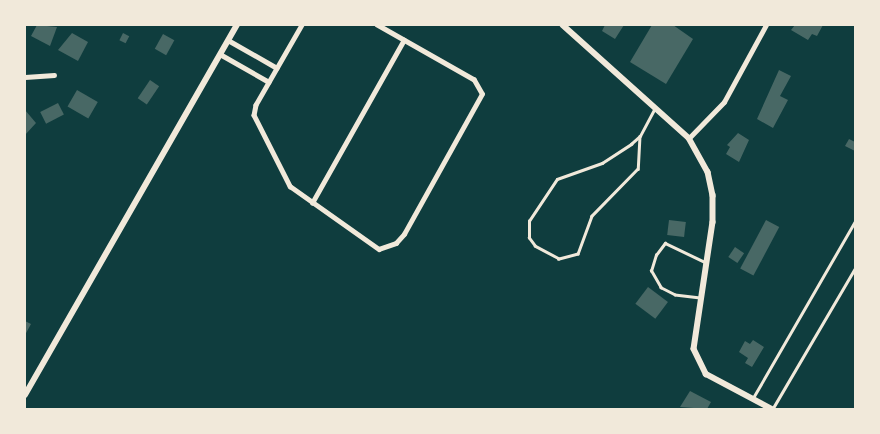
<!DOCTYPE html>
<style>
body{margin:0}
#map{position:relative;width:880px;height:434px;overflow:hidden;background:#0f3d3e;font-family:"PT Sans Narrow",sans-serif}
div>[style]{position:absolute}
.building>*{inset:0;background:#486865;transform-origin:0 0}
.service>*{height:2.5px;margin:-1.25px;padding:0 1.25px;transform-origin:1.25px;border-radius:1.25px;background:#f1e9da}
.minor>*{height:4.5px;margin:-2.25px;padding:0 2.25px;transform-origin:2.25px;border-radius:2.25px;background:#f1e9da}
.tertiary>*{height:5.5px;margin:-2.75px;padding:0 2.75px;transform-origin:2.75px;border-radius:2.75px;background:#f1e9da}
span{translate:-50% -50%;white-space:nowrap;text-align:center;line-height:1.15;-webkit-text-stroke:5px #f1e9da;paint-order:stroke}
.frame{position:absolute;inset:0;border:26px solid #f1e9da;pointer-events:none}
</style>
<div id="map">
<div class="building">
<i style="clip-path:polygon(37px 25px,57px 27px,50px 46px,31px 36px)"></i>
<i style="clip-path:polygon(605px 25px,624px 25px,615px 39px,602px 31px)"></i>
<i style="clip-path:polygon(652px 25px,673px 25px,693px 39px,666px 84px,630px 62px)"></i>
<i style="clip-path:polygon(795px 25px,823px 25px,817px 36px,812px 34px,808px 40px,791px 30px)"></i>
<i style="clip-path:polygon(72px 33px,88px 42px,78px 61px,58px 50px)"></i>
<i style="left:123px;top:33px;width:7px;height:8px;rotate:27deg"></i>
<i style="left:163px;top:34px;width:13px;height:17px;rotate:29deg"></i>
<i style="clip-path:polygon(779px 70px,791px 76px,780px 96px,788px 100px,773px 128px,757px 119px)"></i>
<i style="left:150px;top:80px;width:11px;height:22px;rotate:34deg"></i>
<i style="left:77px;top:90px;width:24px;height:19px;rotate:30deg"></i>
<i style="left:58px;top:103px;width:13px;height:20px;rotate:63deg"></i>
<i style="clip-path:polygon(25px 110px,36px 123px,25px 135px)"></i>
<i style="clip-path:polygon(738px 133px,749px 140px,739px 162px,726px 154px,730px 147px,727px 145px)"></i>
<i style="clip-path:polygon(849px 139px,855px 142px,855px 151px,845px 146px)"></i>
<i style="left:669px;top:220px;width:17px;height:15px;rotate:7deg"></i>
<i style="left:766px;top:220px;width:15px;height:55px;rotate:28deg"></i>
<i style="left:735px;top:247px;width:11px;height:12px;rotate:34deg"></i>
<i style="left:648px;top:287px;width:25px;height:21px;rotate:37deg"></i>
<i style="clip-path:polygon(25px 321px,31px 324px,25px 335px)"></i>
<i style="clip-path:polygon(753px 340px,764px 347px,752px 367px,745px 363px,748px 358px,739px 352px,745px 341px,750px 344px)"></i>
<i style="clip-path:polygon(690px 391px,711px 402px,707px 409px,680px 407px)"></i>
</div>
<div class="service">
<i style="left:640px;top:136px;width:33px;rotate:93deg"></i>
<i style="left:638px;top:169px;width:66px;rotate:134.4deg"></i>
<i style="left:592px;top:216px;width:40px;rotate:110.2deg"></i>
<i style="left:578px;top:254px;width:20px;rotate:165deg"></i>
<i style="left:559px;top:259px;width:27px;rotate:-152deg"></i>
<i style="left:535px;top:246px;width:10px;rotate:-127deg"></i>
<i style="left:529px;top:238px;width:17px;rotate:-90deg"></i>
<i style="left:529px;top:221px;width:50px;rotate:-56.3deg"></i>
<i style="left:557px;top:179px;width:48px;rotate:-19.6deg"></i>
<i style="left:602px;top:163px;width:35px;rotate:-33deg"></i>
<i style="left:631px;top:144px;width:12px;rotate:-42deg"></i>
<i style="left:640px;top:136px;width:32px;rotate:-62deg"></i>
<i style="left:700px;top:298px;width:25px;rotate:-173deg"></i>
<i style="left:675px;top:295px;width:16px;rotate:-153deg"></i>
<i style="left:661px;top:288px;width:20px;rotate:-120deg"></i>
<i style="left:651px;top:271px;width:17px;rotate:-73deg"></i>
<i style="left:656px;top:255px;width:15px;rotate:-53deg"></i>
<i style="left:665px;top:243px;width:44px;rotate:25.4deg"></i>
<i style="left:753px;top:398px;width:204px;rotate:-60deg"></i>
<i style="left:773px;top:408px;width:162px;rotate:-59.6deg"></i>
</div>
<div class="minor">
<i style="left:302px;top:25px;width:92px;rotate:119.9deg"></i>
<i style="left:256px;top:105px;width:10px;rotate:101deg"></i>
<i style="left:254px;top:115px;width:80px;rotate:63.1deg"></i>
<i style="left:290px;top:186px;width:109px;rotate:35.3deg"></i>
<i style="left:379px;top:249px;width:18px;rotate:-19deg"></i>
<i style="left:396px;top:243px;width:12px;rotate:-48deg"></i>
<i style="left:404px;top:234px;width:160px;rotate:-60.9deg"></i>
<i style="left:482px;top:94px;width:16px;rotate:-120deg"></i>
<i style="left:474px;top:80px;width:112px;rotate:-150.4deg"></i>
<i style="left:228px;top:40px;width:56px;rotate:29.7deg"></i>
<i style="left:220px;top:54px;width:56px;rotate:29.7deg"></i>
<i style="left:25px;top:77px;width:29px;rotate:-4deg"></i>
<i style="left:689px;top:138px;width:50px;rotate:-45.8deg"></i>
<i style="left:724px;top:102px;width:88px;rotate:-61.4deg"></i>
<i style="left:312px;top:203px;width:187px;rotate:-60.6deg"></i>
</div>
<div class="tertiary">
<i style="left:563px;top:25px;width:169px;rotate:41.9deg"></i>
<i style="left:689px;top:138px;width:39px;rotate:61deg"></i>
<i style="left:708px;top:172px;width:24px;rotate:78deg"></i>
<i style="left:713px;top:195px;width:27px;rotate:90deg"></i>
<i style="left:713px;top:222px;width:128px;rotate:98.5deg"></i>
<i style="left:694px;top:349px;width:28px;rotate:64deg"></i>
<i style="left:706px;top:374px;width:75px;rotate:27.9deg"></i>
<i style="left:25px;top:395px;width:426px;rotate:-60.2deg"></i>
</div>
<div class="frame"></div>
</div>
